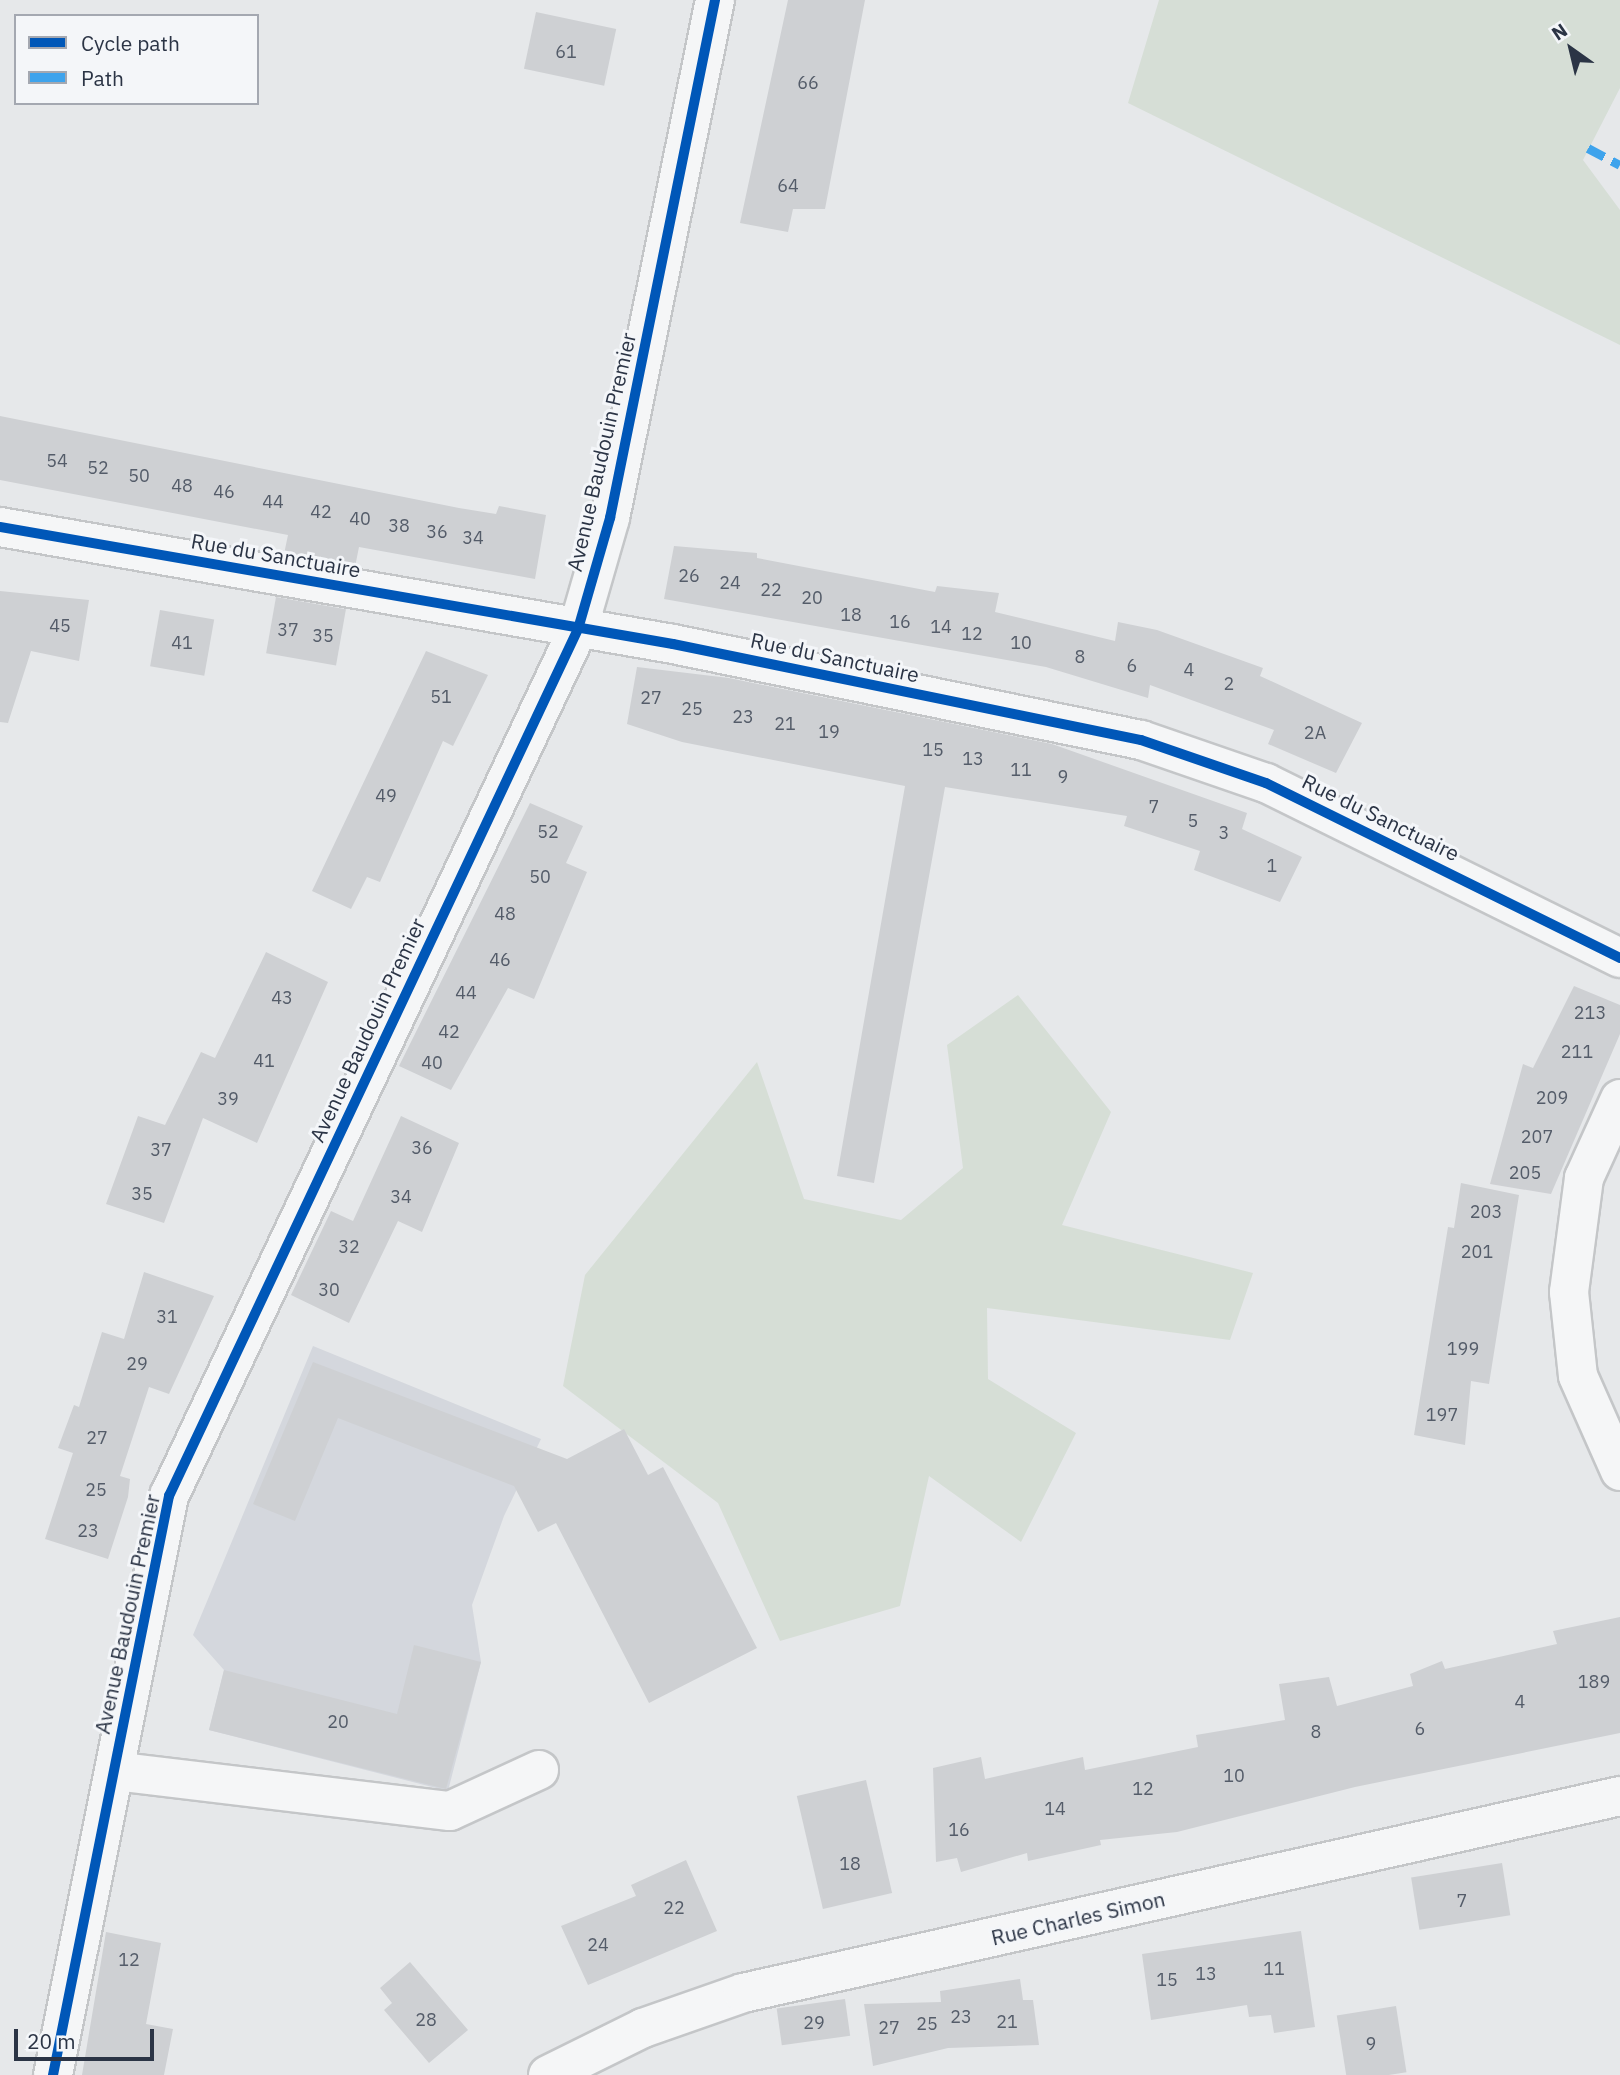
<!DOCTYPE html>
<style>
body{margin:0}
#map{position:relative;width:1620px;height:2075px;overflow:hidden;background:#e6e8ea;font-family:"IBM Plex Sans",sans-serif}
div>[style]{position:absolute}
.built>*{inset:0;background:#d4d7dd}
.green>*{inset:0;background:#d6ded6}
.building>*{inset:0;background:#ced0d3;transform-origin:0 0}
.roads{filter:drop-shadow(2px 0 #c4c6c8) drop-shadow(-2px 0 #c4c6c8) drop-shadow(0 2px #c4c6c8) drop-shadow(0 -2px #c4c6c8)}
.minor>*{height:38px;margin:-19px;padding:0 19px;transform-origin:19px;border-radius:19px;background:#f5f6f7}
.quiet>*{height:9px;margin-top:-4.5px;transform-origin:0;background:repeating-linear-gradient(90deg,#3ea3ec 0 18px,transparent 0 27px)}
.cycleway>*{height:10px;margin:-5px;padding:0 5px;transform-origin:5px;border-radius:5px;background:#0057b8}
span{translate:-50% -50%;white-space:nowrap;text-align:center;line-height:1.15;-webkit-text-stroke:6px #f4f6f9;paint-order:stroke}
.number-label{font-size:18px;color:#545c69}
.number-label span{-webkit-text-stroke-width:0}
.street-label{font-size:21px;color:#2b3445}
.legend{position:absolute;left:14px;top:14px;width:245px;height:91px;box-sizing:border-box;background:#f4f6f9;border:2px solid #a4a8b1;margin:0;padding:9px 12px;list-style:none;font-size:21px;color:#2b3445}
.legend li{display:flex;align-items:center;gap:14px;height:35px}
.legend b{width:35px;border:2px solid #a4a8b1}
.north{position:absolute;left:1536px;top:14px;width:70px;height:70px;-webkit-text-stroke:5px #f4f6f9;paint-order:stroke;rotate:326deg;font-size:19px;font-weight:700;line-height:28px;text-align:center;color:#2b3445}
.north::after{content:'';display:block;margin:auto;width:24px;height:32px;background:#2b3445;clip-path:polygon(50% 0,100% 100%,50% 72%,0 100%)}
.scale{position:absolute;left:14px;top:2029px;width:140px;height:32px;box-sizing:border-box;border:4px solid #2b3445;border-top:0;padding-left:9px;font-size:21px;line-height:24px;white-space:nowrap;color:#2b3445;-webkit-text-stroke:5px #f4f6f9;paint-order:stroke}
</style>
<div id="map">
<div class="built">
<i style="clip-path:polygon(313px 1346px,541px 1439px,504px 1516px,472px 1605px,481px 1662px,448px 1791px,209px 1730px,224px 1670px,193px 1635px)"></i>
</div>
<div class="green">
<i style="clip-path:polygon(1159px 0,1620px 0,1620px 88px,1583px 160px,1620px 210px,1620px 345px,1128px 103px)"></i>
<i style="clip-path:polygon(1018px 995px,1111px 1112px,1062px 1225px,1253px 1273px,1230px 1340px,987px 1308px,988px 1379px,1076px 1433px,1021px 1542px,929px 1476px,900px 1606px,780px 1641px,718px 1503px,563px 1386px,585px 1275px,757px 1062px,804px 1199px,901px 1220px,963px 1168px,947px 1045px)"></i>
</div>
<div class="building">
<i style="clip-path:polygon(788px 0,865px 0,825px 209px,793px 209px,788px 232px,740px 223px)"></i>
<i style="left:536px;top:12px;width:82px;height:58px;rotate:12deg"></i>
<i style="clip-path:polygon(0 416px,459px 508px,496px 514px,499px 506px,546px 515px,535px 579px,359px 547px,355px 567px,284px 554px,288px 535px,0 480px)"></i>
<i style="clip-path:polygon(674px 546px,757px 553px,757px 558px,935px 592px,937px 586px,999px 593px,995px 612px,1115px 641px,1118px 622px,1157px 630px,1263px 668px,1260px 676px,1362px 723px,1336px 773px,1268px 744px,1274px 730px,1150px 685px,1148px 698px,1046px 667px,664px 599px)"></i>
<i style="clip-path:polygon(0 591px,89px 600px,79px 661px,31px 651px,8px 723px,0 722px)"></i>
<i style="left:276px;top:597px;width:71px;height:57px;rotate:10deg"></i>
<i style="left:160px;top:610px;width:55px;height:57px;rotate:10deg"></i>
<i style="clip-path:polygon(426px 651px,488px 675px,453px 746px,443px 741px,380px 882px,367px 877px,351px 909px,312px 891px)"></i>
<i style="clip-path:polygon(637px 667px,729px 678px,1052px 744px,1247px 813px,1242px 829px,1302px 857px,1280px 902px,1194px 870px,1200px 851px,1124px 826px,1127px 816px,945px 787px,874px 1183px,837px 1176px,905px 786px,682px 742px,627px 724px)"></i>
<i style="clip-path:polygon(530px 803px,583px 826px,566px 863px,587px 872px,534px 999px,508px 988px,451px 1090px,399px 1066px)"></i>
<i style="clip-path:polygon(266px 952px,328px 982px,257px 1143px,203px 1118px,164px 1223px,106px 1204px,138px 1116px,165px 1125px,201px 1052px,215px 1058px)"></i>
<i style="clip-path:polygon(1574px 986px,1620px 1005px,1620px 1034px,1551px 1194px,1490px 1184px,1523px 1064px,1533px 1068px)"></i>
<i style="clip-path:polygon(401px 1116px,459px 1143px,422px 1232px,398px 1221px,349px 1323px,291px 1295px,331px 1211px,353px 1221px)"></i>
<i style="clip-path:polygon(1461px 1183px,1519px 1195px,1489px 1384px,1471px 1381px,1465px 1445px,1414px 1435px,1448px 1227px,1454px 1228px)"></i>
<i style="clip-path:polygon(144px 1272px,214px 1296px,169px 1394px,149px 1387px,120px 1476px,130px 1479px,128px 1497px,108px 1559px,45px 1539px,73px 1453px,58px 1448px,74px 1405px,79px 1407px,102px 1332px,124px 1339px)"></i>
<i style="clip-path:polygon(313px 1362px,567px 1459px,624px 1429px,648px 1475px,663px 1467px,757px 1648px,649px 1703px,556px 1523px,538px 1532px,514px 1486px,338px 1418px,295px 1521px,253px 1504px)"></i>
<i style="clip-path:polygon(1620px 1617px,1620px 1733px,1355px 1787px,1177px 1832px,1100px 1840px,1101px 1845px,1028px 1861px,1027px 1853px,961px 1872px,957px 1858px,936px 1862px,933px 1768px,981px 1757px,985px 1779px,1083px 1757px,1085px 1770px,1198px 1747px,1196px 1735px,1285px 1720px,1279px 1684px,1329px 1677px,1337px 1706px,1413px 1686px,1410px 1674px,1442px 1661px,1445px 1669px,1557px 1644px,1553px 1631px)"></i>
<i style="clip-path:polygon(414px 1645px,481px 1662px,446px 1789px,209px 1730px,224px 1670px,397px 1714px)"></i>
<i style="left:866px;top:1780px;width:116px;height:71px;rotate:77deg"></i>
<i style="clip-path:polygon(686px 1860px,717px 1931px,588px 1985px,561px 1926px,636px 1896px,631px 1885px)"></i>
<i style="left:1502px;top:1863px;width:53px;height:92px;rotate:81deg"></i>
<i style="clip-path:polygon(1301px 1931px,1315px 2027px,1274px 2033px,1271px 2015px,1249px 2017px,1247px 2005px,1151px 2020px,1142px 1954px)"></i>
<i style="clip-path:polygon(106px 1932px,161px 1943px,146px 2024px,173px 2029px,164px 2075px,82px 2075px)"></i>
<i style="clip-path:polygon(410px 1962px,468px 2030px,429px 2063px,384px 2010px,392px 2003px,380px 1988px)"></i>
<i style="clip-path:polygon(1020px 1979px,1023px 2000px,1033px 2000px,1039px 2045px,948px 2048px,873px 2066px,864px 2004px,941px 2002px,940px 1991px)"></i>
<i style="left:845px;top:1999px;width:37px;height:69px;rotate:82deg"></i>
<i style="left:1396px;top:2006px;width:67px;height:60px;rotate:81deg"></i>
</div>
<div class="roads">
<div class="minor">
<i style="left:0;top:527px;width:683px;rotate:9.86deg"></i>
<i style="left:673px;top:644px;width:478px;rotate:11.6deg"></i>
<i style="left:1141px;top:740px;width:132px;rotate:19deg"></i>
<i style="left:1266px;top:783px;width:395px;rotate:26.3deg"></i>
<i style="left:1620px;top:1099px;width:87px;rotate:114.5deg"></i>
<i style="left:1584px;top:1178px;width:115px;rotate:97.5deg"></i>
<i style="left:1569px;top:1292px;width:84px;rotate:83.9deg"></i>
<i style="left:1578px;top:1376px;width:104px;rotate:66.1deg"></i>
<i style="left:114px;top:1771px;width:338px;rotate:6.8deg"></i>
<i style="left:450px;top:1811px;width:98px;rotate:-24.7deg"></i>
<i style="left:53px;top:2075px;width:591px;rotate:-78.67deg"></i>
<i style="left:169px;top:1496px;width:959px;rotate:-64.74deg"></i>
<i style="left:578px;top:629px;width:116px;rotate:-73.9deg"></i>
<i style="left:610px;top:518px;width:529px;rotate:-78.54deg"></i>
<i style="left:548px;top:2075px;width:106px;rotate:-26.3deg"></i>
<i style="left:643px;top:2028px;width:106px;rotate:-19.3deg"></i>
<i style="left:743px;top:1993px;width:899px;rotate:-12.66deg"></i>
</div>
</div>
<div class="quiet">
<i style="left:1588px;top:148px;width:36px;rotate:28deg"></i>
</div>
<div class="cycleway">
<i style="left:0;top:527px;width:683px;rotate:9.86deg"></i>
<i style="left:673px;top:644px;width:478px;rotate:11.6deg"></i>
<i style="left:1141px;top:740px;width:132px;rotate:19deg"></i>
<i style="left:1266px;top:783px;width:395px;rotate:26.3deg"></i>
<i style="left:53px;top:2075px;width:591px;rotate:-78.67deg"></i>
<i style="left:169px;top:1496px;width:959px;rotate:-64.74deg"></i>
<i style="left:578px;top:629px;width:116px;rotate:-73.9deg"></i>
<i style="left:610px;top:518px;width:529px;rotate:-78.54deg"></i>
</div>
<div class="number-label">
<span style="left:566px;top:52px">61</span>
<span style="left:808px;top:83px">66</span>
<span style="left:788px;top:186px">64</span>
<span style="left:57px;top:461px">54</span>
<span style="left:98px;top:468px">52</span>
<span style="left:139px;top:476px">50</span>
<span style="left:182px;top:486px">48</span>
<span style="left:224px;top:492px">46</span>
<span style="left:273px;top:502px">44</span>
<span style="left:321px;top:512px">42</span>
<span style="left:360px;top:519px">40</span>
<span style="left:399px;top:526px">38</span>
<span style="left:437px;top:532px">36</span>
<span style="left:473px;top:538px">34</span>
<span style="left:689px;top:576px">26</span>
<span style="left:730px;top:583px">24</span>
<span style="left:771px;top:590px">22</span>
<span style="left:812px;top:598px">20</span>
<span style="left:851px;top:615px">18</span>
<span style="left:900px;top:622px">16</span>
<span style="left:60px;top:626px">45</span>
<span style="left:941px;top:627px">14</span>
<span style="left:288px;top:630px">37</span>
<span style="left:972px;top:634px">12</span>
<span style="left:323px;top:636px">35</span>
<span style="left:182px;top:643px">41</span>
<span style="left:1021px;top:643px">10</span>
<span style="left:1080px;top:657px">8</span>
<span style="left:1132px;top:666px">6</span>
<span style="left:1189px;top:670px">4</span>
<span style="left:1229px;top:684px">2</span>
<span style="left:441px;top:697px">51</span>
<span style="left:651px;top:698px">27</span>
<span style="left:692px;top:709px">25</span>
<span style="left:743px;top:717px">23</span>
<span style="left:785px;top:724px">21</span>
<span style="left:829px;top:732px">19</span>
<span style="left:1315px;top:733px">2A</span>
<span style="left:933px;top:750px">15</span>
<span style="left:973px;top:759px">13</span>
<span style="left:1021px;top:770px">11</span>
<span style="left:1063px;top:777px">9</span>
<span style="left:386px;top:796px">49</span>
<span style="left:1154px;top:807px">7</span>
<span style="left:1193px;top:821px">5</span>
<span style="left:548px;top:832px">52</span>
<span style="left:1224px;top:833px">3</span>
<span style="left:1272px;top:866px">1</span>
<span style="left:540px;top:877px">50</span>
<span style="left:505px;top:914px">48</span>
<span style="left:500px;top:960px">46</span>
<span style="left:466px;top:993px">44</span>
<span style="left:282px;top:998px">43</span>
<span style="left:1590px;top:1013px">213</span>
<span style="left:449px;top:1032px">42</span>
<span style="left:1577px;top:1052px">211</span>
<span style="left:264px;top:1061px">41</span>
<span style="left:432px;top:1063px">40</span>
<span style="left:1552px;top:1098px">209</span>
<span style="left:228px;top:1099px">39</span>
<span style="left:1537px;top:1137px">207</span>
<span style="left:422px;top:1148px">36</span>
<span style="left:161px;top:1150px">37</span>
<span style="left:1525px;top:1173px">205</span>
<span style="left:142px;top:1194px">35</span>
<span style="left:401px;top:1197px">34</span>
<span style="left:1486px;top:1212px">203</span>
<span style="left:349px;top:1247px">32</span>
<span style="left:1477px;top:1252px">201</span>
<span style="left:329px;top:1290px">30</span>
<span style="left:167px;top:1317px">31</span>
<span style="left:1463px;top:1349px">199</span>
<span style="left:137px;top:1364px">29</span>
<span style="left:1442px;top:1415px">197</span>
<span style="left:97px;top:1438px">27</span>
<span style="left:96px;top:1490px">25</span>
<span style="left:88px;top:1531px">23</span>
<span style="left:1594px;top:1682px">189</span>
<span style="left:1520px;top:1702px">4</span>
<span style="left:338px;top:1722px">20</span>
<span style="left:1420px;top:1729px">6</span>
<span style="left:1316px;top:1732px">8</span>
<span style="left:1234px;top:1776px">10</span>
<span style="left:1143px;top:1789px">12</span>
<span style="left:1055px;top:1809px">14</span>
<span style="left:959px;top:1830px">16</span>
<span style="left:850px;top:1864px">18</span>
<span style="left:1462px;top:1901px">7</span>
<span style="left:674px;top:1908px">22</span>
<span style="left:598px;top:1945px">24</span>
<span style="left:129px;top:1960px">12</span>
<span style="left:1274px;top:1969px">11</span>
<span style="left:1206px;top:1974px">13</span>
<span style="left:1167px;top:1980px">15</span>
<span style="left:961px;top:2017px">23</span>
<span style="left:426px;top:2020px">28</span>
<span style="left:1007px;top:2022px">21</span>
<span style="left:814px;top:2023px">29</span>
<span style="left:927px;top:2024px">25</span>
<span style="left:889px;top:2028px">27</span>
<span style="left:1371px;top:2044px">9</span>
</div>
<div class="street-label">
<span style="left:601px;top:452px;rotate:-77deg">Avenue Baudouin Premier</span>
<span style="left:276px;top:555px;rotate:10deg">Rue du Sanctuaire</span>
<span style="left:835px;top:657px;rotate:12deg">Rue du Sanctuaire</span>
<span style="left:1381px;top:817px;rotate:26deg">Rue du Sanctuaire</span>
<span style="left:367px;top:1030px;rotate:-65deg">Avenue Baudouin Premier</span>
<span style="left:127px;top:1614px;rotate:-78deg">Avenue Baudouin Premier</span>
<span style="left:1078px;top:1918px;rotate:-13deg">Rue Charles Simon</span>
</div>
<ul class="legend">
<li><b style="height:9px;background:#0057b8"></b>Cycle path</li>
<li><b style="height:9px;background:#3ea3ec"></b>Path</li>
</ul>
<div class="north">N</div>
<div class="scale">20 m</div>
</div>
